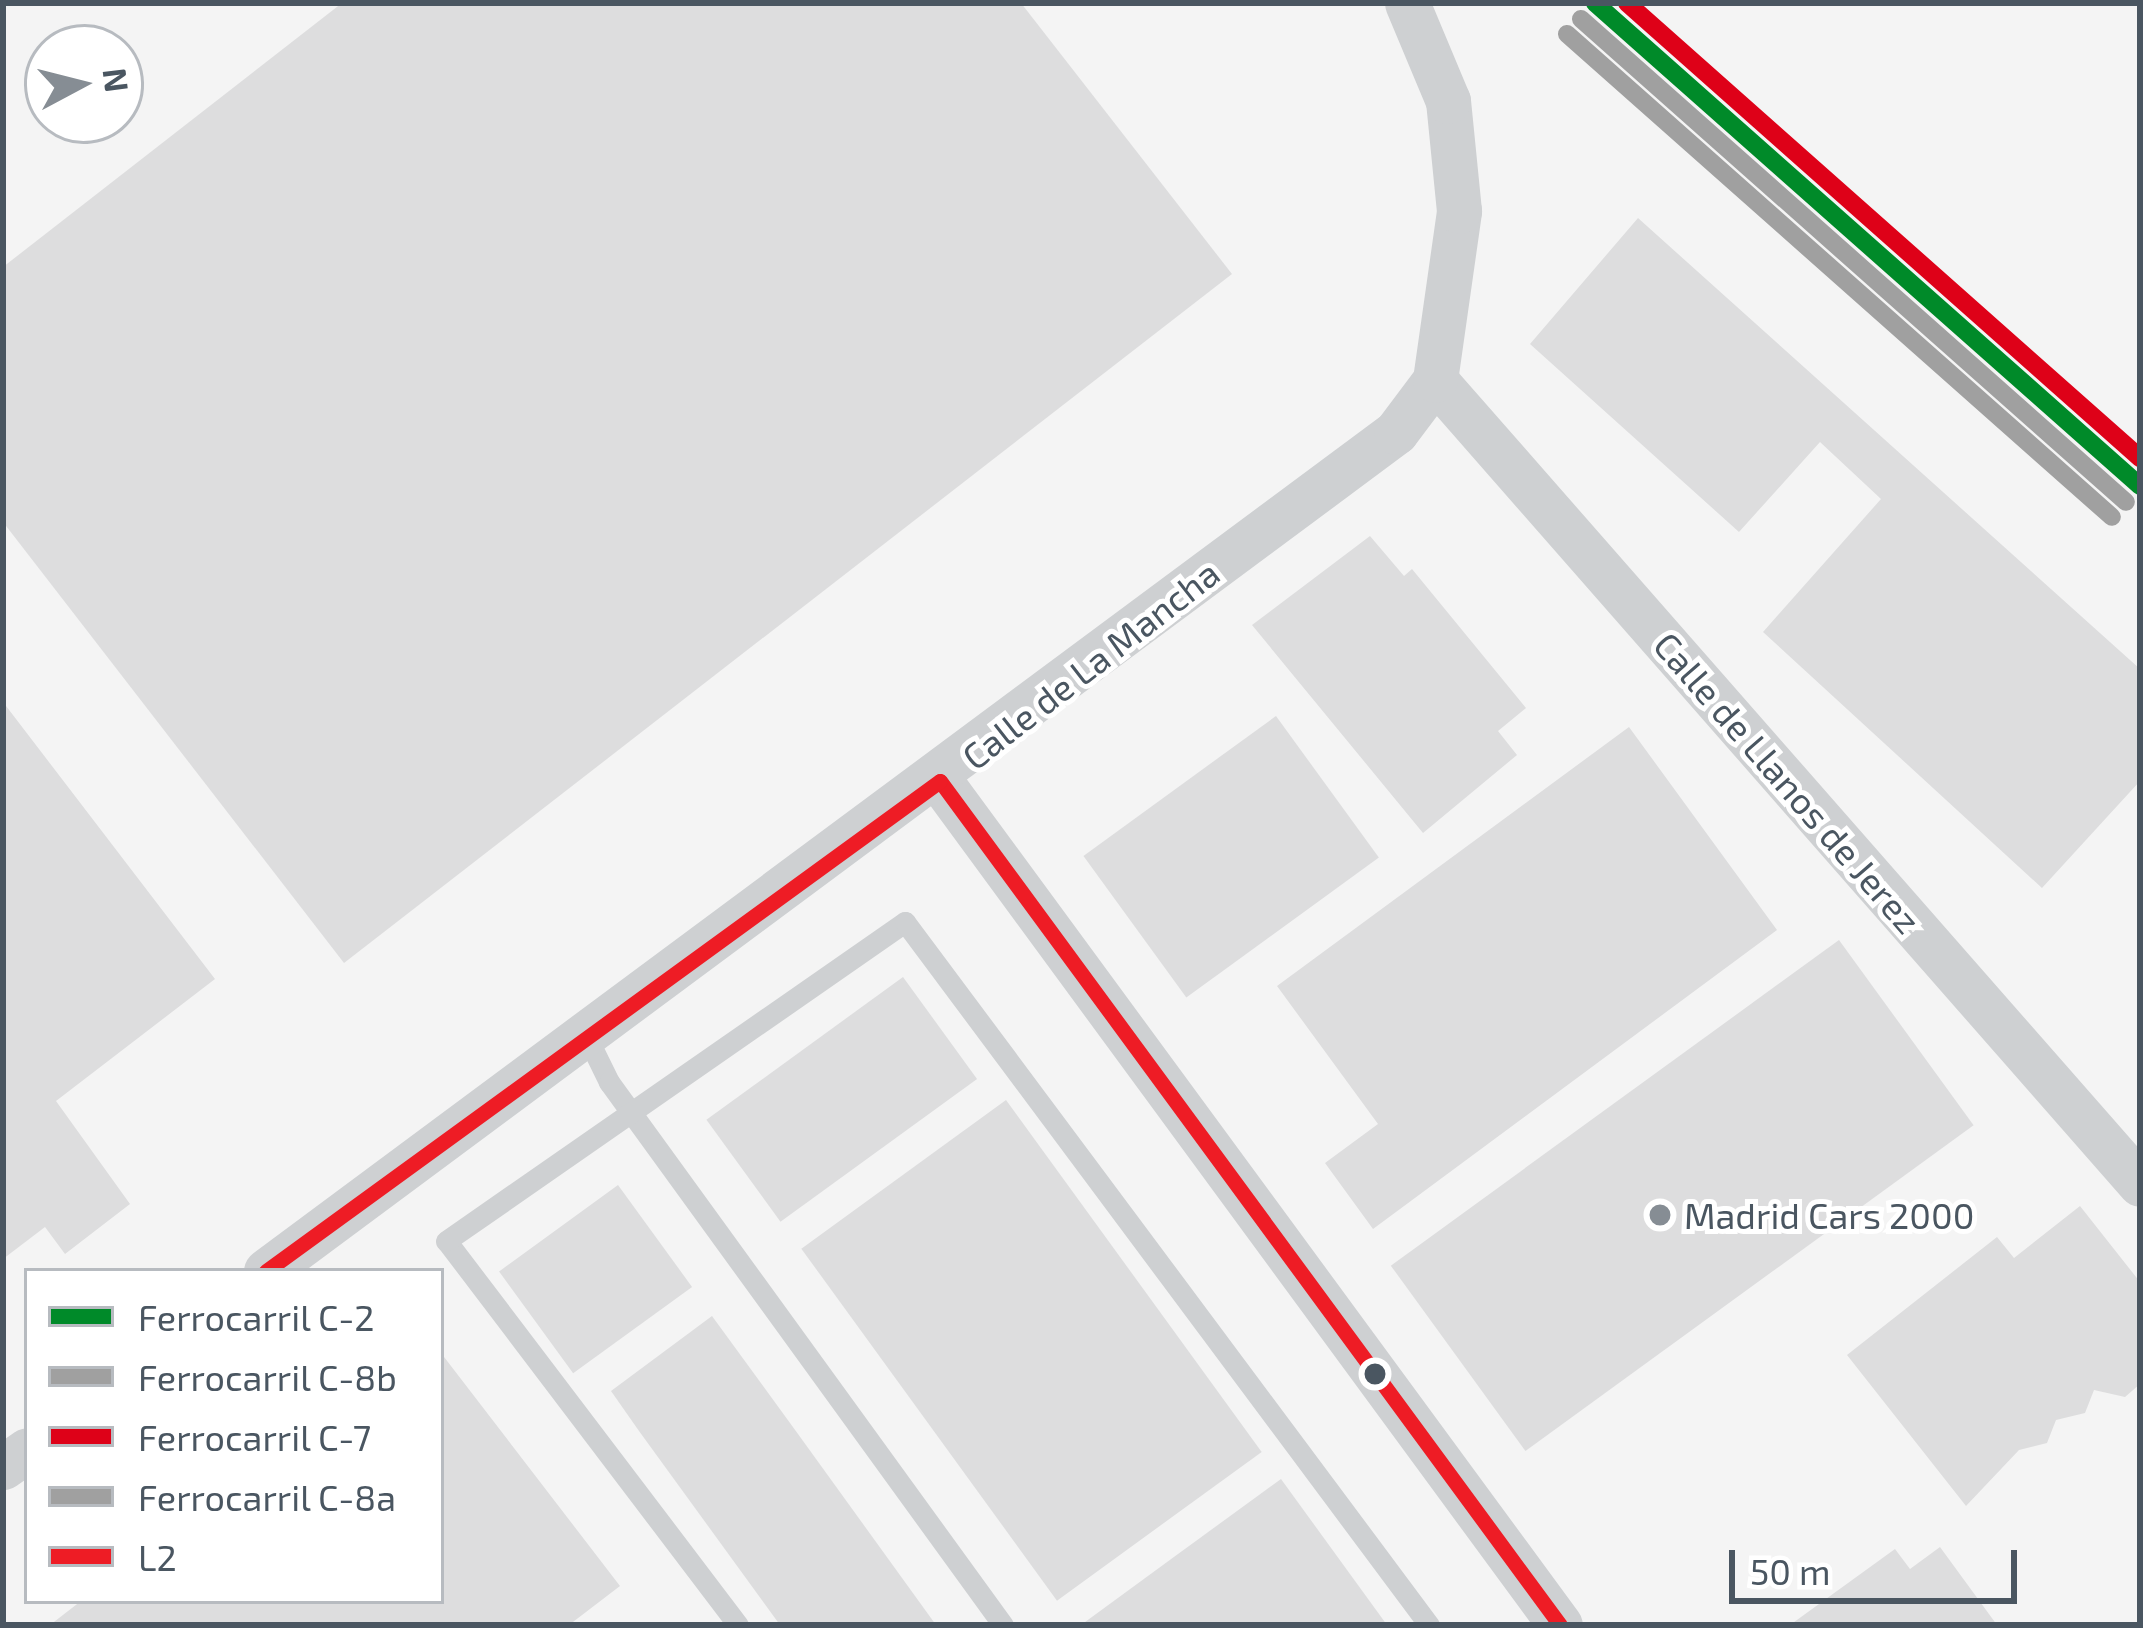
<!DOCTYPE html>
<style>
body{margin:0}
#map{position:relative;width:2143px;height:1628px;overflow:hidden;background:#f4f4f4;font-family:"Exo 2",sans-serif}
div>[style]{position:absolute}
.building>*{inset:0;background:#ddddde;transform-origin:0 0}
.service>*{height:21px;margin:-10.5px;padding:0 10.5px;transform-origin:10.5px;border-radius:10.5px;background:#ced0d2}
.minor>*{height:45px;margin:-22.5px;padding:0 22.5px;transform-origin:22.5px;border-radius:22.5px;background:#ced0d2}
.bus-1>*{height:15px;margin:-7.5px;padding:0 7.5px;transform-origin:7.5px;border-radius:7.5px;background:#ee1c25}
.rail-1>*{height:18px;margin:-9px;padding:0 9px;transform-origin:9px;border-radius:9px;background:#008a29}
.rail-2>*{height:18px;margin:-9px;padding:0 9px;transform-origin:9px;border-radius:9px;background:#a0a0a0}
.rail-3>*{height:18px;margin:-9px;padding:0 9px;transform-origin:9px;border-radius:9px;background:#de0118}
.rail-4>*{height:18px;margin:-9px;padding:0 9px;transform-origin:9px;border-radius:9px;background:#a0a0a0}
.dots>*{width:33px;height:33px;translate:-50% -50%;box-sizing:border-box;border:6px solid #fff;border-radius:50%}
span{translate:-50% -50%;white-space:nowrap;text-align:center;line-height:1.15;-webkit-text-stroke:10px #fff;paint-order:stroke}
.street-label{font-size:36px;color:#4a5661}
.poi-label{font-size:36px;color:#4a5661}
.left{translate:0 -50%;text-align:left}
.frame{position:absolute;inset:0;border:6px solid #4a5661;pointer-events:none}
.legend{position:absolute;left:24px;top:1268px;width:420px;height:336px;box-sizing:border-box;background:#fff;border:3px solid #b7bbc0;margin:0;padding:15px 21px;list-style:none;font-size:36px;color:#4a5661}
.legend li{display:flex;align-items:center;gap:24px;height:60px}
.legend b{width:60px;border:3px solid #b7bbc0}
.north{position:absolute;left:24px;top:24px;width:120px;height:120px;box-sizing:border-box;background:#fff;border:3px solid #b7bbc0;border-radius:50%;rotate:83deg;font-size:33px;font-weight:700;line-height:48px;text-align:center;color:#4a5661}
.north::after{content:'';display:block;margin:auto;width:42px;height:54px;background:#868d94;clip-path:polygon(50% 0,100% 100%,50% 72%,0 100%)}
.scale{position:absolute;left:1729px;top:1550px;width:288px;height:54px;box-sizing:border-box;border:6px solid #4a5661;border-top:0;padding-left:15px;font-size:36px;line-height:42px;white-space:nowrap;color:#4a5661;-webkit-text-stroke:9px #fff;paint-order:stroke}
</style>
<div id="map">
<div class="building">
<i style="clip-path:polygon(342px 3px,1021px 3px,1232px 274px,344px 963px,3px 522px,3px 267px)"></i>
<i style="clip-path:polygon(1638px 218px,2140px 669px,2140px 781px,2042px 888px,1763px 632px,1881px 499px,1820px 442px,1739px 532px,1530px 344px)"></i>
<i style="clip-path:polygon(1370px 536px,1404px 576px,1412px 569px,1526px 708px,1498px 731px,1517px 755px,1423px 833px,1252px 625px)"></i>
<i style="clip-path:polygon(3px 702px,215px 979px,56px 1101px,130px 1204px,65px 1254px,45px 1227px,3px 1259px)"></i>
<i style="left:1276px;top:716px;width:175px;height:238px;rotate:54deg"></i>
<i style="clip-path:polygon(1629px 727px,1777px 930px,1373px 1229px,1325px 1163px,1378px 1124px,1277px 986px)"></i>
<i style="left:1839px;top:940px;width:229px;height:554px;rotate:54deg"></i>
<i style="left:903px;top:977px;width:126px;height:243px;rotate:54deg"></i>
<i style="left:1006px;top:1100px;width:435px;height:253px;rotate:54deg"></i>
<i style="left:618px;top:1185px;width:126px;height:147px;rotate:54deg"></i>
<i style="clip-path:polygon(2080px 1206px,2140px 1282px,2140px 1384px,2125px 1397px,2094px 1390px,2085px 1413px,2056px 1420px,2047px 1443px,2019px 1450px,1966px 1506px,1847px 1355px,1997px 1237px,2014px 1258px)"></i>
<i style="clip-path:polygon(712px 1316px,798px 1434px,936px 1625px,780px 1625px,639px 1431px,611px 1391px)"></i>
<i style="clip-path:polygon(441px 1353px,620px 1586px,569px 1625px,50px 1625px,81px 1601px,441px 1601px)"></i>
<i style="clip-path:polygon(1281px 1479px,1387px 1625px,1081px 1625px,1178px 1554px)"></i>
<i style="clip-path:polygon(1940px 1547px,1997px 1625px,1790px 1625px,1895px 1549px,1910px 1569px)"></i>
</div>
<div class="service">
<i style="left:585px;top:1033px;width:55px;rotate:63.9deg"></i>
<i style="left:609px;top:1082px;width:671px;rotate:54.04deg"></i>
<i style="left:738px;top:1625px;width:482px;rotate:-127.2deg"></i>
<i style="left:446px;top:1241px;width:559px;rotate:-34.8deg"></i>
<i style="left:905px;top:922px;width:877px;rotate:53.3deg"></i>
</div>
<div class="minor">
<i style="left:1435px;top:380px;width:1069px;rotate:48.75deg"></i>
<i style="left:940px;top:781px;width:1047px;rotate:53.7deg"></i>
<i style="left:266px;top:1271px;width:1407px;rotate:-36.59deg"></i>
<i style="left:1396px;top:432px;width:65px;rotate:-53.1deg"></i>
<i style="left:1435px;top:380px;width:171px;rotate:-81.9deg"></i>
<i style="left:1459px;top:211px;width:111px;rotate:-95.7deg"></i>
<i style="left:1448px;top:101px;width:106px;rotate:-112.7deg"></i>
<i style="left:3px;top:1467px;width:29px;rotate:-35deg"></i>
</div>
<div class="bus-1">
<i style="left:940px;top:781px;width:1047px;rotate:53.7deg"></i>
<i style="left:266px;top:1271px;width:833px;rotate:-36.02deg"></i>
</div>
<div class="rail-1">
<i style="left:1595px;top:3px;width:728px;rotate:41.55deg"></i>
</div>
<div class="rail-2">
<i style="left:1581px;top:19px;width:728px;rotate:41.55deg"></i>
</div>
<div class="rail-3">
<i style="left:1627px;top:3px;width:686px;rotate:41.57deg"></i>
</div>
<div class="rail-4">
<i style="left:1567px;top:34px;width:728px;rotate:41.55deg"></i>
</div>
<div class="dots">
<i style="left:1660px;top:1215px;background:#868d94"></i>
<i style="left:1375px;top:1374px;background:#4a5661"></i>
</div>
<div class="street-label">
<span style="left:1090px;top:664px;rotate:-38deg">Calle de La Mancha</span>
<span style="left:1788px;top:782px;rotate:49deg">Calle de Llanos de Jerez</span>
</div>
<div class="poi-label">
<span class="left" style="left:1684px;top:1215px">Madrid Cars 2000</span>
</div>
<div class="frame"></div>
<ul class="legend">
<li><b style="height:15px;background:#008a29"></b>Ferrocarril C-2</li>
<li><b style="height:15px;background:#a0a0a0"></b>Ferrocarril C-8b</li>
<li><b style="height:15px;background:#de0118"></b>Ferrocarril C-7</li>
<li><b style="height:15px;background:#a0a0a0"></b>Ferrocarril C-8a</li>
<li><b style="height:15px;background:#ee1c25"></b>L2</li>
</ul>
<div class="north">N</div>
<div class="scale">50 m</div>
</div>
